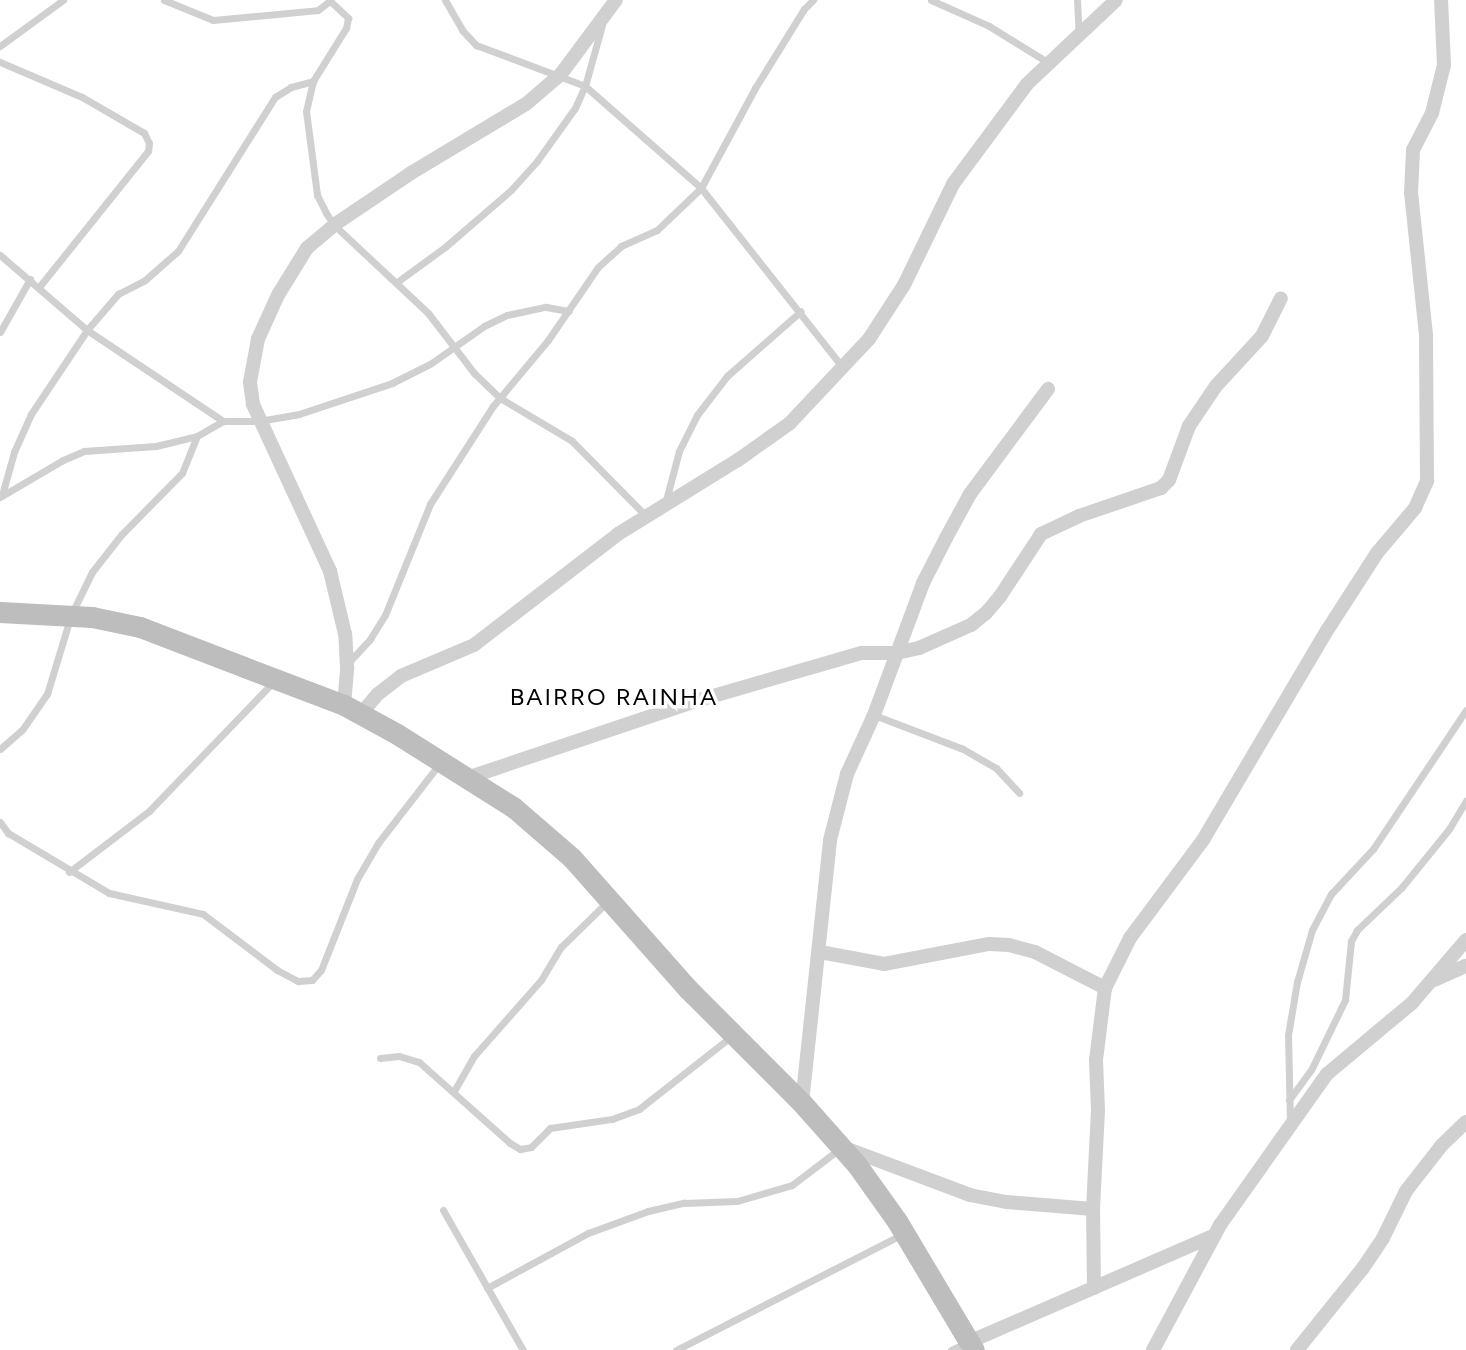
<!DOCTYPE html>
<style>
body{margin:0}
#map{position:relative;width:1466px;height:1350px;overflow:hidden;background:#fff;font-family:Figtree,sans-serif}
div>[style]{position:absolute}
.lane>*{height:7px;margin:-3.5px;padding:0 3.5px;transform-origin:3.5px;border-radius:3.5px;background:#d0d0d0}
.street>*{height:14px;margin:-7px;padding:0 7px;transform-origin:7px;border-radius:7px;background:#d0d0d0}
.secondary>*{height:21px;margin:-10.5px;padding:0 10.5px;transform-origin:10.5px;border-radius:10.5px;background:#bdbdbd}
span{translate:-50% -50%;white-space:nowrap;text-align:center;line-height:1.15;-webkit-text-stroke:7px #fff;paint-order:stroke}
.quarter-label{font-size:24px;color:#000;letter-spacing:2px}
</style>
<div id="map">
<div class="lane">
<i style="left:164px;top:0;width:53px;rotate:22.2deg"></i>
<i style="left:213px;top:20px;width:105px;rotate:-5.4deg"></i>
<i style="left:318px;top:10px;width:16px;rotate:-38deg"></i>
<i style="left:445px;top:0;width:34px;rotate:60deg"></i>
<i style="left:462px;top:30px;width:21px;rotate:47deg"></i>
<i style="left:476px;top:45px;width:116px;rotate:20.6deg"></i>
<i style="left:585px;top:86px;width:154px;rotate:41.3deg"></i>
<i style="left:701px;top:188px;width:229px;rotate:51.7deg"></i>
<i style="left:931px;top:0;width:64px;rotate:24.1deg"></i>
<i style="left:989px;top:26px;width:70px;rotate:31.7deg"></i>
<i style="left:1077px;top:0;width:35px;rotate:87deg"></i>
<i style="left:330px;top:1px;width:25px;rotate:43deg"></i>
<i style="left:348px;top:18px;width:10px;rotate:101deg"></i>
<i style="left:346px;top:28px;width:62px;rotate:121.9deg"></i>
<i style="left:313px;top:81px;width:31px;rotate:103deg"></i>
<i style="left:306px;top:111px;width:85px;rotate:82.5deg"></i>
<i style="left:317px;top:195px;width:20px;rotate:63deg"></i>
<i style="left:326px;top:213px;width:14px;rotate:56deg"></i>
<i style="left:334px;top:225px;width:129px;rotate:43.1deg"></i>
<i style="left:428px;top:313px;width:76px;rotate:52.5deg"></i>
<i style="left:474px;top:373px;width:36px;rotate:44deg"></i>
<i style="left:500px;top:398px;width:84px;rotate:30.8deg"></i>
<i style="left:572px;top:441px;width:105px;rotate:45.4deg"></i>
<i style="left:0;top:46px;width:78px;rotate:-36.1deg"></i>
<i style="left:0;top:62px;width:89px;rotate:23.1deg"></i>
<i style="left:82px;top:97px;width:72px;rotate:30.1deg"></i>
<i style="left:144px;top:133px;width:11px;rotate:63deg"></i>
<i style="left:149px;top:143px;width:8px;rotate:97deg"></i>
<i style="left:148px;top:151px;width:174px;rotate:128.7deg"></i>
<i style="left:0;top:255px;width:115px;rotate:40.8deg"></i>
<i style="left:87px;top:330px;width:164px;rotate:33.8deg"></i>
<i style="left:397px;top:282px;width:59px;rotate:-36.1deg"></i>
<i style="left:445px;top:247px;width:87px;rotate:-40.8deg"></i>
<i style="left:511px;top:190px;width:39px;rotate:-48deg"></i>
<i style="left:537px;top:161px;width:65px;rotate:-54.4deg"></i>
<i style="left:575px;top:108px;width:24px;rotate:-66deg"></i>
<i style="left:585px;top:86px;width:63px;rotate:-74.4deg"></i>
<i style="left:0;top:332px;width:61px;rotate:-60.5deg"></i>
<i style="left:2px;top:495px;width:45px;rotate:-74.4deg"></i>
<i style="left:14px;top:452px;width:42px;rotate:-65.9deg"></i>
<i style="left:31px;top:414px;width:101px;rotate:-56.3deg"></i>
<i style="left:87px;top:330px;width:48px;rotate:-49.3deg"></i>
<i style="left:118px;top:294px;width:30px;rotate:-27deg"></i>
<i style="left:145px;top:280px;width:44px;rotate:-41.3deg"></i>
<i style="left:178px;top:251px;width:182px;rotate:-57.8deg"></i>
<i style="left:275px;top:97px;width:19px;rotate:-32deg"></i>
<i style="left:291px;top:87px;width:23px;rotate:-15deg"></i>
<i style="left:0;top:497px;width:73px;rotate:-30.4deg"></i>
<i style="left:63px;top:460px;width:23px;rotate:-23deg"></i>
<i style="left:84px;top:451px;width:72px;rotate:-4deg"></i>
<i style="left:156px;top:446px;width:42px;rotate:-13.7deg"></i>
<i style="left:197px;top:436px;width:30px;rotate:-30deg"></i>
<i style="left:223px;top:421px;width:36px"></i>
<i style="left:259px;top:421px;width:41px;rotate:-9.9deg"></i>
<i style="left:299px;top:414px;width:98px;rotate:-18.4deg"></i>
<i style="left:392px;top:383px;width:42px;rotate:-26.6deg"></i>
<i style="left:430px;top:364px;width:66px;rotate:-35.1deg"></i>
<i style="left:484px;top:326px;width:25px;rotate:-26deg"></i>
<i style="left:507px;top:315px;width:40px;rotate:-12deg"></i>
<i style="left:546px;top:307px;width:23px;rotate:10deg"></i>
<i style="left:665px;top:504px;width:55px;rotate:-75.2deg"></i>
<i style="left:679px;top:451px;width:40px;rotate:-63.4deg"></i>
<i style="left:697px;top:415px;width:49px;rotate:-52.4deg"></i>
<i style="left:727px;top:376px;width:98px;rotate:-41.3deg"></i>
<i style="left:347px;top:664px;width:34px;rotate:-47deg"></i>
<i style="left:370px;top:639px;width:28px;rotate:-58deg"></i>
<i style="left:385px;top:615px;width:120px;rotate:-67.9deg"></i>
<i style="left:430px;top:504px;width:117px;rotate:-57.3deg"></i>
<i style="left:493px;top:406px;width:86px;rotate:-50.2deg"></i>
<i style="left:548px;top:340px;width:88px;rotate:-55.6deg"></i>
<i style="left:598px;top:267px;width:31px;rotate:-42deg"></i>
<i style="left:621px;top:246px;width:39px;rotate:-24deg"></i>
<i style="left:657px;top:230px;width:61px;rotate:-43.7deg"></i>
<i style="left:701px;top:188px;width:114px;rotate:-61.6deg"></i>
<i style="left:755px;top:88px;width:93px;rotate:-58.2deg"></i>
<i style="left:804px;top:9px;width:13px;rotate:-45deg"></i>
<i style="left:874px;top:715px;width:95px;rotate:20.9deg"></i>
<i style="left:963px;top:749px;width:38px;rotate:30deg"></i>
<i style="left:996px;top:768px;width:34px;rotate:47deg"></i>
<i style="left:0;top:749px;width:29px;rotate:-41deg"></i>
<i style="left:22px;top:730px;width:44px;rotate:-55.2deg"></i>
<i style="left:47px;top:694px;width:83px;rotate:-73.1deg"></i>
<i style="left:71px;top:615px;width:48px;rotate:-64deg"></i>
<i style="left:92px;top:572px;width:47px;rotate:-51.9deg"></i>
<i style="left:121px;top:535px;width:87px;rotate:-45.5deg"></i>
<i style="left:182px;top:473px;width:40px;rotate:-68deg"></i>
<i style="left:0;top:822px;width:14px;rotate:54deg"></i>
<i style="left:8px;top:833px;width:117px;rotate:30.7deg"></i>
<i style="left:109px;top:893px;width:96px;rotate:12.6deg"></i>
<i style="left:203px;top:914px;width:93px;rotate:37.1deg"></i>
<i style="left:277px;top:970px;width:24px;rotate:28deg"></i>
<i style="left:298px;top:981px;width:14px;rotate:-4deg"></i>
<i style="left:312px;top:980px;width:13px;rotate:-48deg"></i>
<i style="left:321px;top:970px;width:98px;rotate:-68.4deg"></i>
<i style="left:357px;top:879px;width:42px;rotate:-59.7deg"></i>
<i style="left:378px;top:843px;width:101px;rotate:-52.2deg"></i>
<i style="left:69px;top:872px;width:101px;rotate:-37.3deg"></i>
<i style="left:149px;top:811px;width:179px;rotate:-46.1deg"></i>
<i style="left:380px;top:1058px;width:19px;rotate:-6deg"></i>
<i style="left:399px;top:1056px;width:21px;rotate:17deg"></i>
<i style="left:419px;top:1062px;width:122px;rotate:41.7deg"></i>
<i style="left:510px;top:1143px;width:12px;rotate:31deg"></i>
<i style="left:520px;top:1149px;width:11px;rotate:-10deg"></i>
<i style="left:531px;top:1147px;width:27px;rotate:-45deg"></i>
<i style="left:550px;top:1128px;width:63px;rotate:-8.3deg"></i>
<i style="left:612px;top:1119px;width:29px;rotate:-20deg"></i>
<i style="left:639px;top:1109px;width:120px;rotate:-38.2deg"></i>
<i style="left:454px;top:1091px;width:40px;rotate:-60.3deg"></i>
<i style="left:474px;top:1056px;width:101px;rotate:-48.6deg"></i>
<i style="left:541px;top:980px;width:39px;rotate:-59deg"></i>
<i style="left:561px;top:947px;width:63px;rotate:-44.4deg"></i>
<i style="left:1289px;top:1100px;width:37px;rotate:-54deg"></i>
<i style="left:1311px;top:1070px;width:78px;rotate:-64.1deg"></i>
<i style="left:1345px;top:1000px;width:59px;rotate:-84.2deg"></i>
<i style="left:1351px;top:941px;width:13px;rotate:-61deg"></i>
<i style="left:1357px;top:930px;width:62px;rotate:-43.7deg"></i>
<i style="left:1402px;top:887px;width:75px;rotate:-51deg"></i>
<i style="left:1449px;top:829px;width:33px;rotate:-59deg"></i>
<i style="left:1290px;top:1122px;width:87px;rotate:-91.3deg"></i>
<i style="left:1288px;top:1035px;width:54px;rotate:-80.4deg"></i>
<i style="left:1297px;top:982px;width:54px;rotate:-73.9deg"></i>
<i style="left:1312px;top:930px;width:41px;rotate:-62.2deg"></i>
<i style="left:1331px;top:894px;width:62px;rotate:-47deg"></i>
<i style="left:1373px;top:849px;width:167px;rotate:-56.2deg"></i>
<i style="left:443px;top:1210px;width:161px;rotate:60.3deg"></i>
<i style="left:487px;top:1288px;width:115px;rotate:-28.6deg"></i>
<i style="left:588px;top:1233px;width:64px;rotate:-20.1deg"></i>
<i style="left:648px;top:1211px;width:37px;rotate:-13deg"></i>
<i style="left:684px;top:1203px;width:53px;rotate:-2.2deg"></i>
<i style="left:737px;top:1201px;width:57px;rotate:-16.2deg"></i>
<i style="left:792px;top:1185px;width:58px;rotate:-37.3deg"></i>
<i style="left:676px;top:1350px;width:255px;rotate:-27.1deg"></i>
<i style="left:951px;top:1350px;width:17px;rotate:-25deg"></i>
</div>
<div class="street">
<i style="left:344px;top:705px;width:38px;rotate:-85deg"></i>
<i style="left:347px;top:667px;width:33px;rotate:-93deg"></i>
<i style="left:345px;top:634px;width:65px;rotate:-103.4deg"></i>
<i style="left:330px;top:571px;width:184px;rotate:-114.8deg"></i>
<i style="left:253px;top:404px;width:22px;rotate:-98deg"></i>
<i style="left:250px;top:382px;width:44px;rotate:-79.5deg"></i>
<i style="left:258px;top:339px;width:48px;rotate:-65.6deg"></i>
<i style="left:278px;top:295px;width:55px;rotate:-58.3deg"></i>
<i style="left:307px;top:248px;width:35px;rotate:-40deg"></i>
<i style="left:334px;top:225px;width:93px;rotate:-34deg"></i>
<i style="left:411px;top:173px;width:134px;rotate:-31deg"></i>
<i style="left:526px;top:104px;width:46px;rotate:-40.6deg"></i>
<i style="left:561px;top:74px;width:92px;rotate:-53.4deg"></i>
<i style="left:361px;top:714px;width:26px;rotate:-50deg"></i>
<i style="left:378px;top:694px;width:29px;rotate:-38deg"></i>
<i style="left:401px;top:676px;width:79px;rotate:-23deg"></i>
<i style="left:474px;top:645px;width:182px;rotate:-37.6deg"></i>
<i style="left:618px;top:534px;width:141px;rotate:-31.7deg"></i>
<i style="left:738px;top:460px;width:64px;rotate:-35.4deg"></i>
<i style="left:790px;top:423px;width:115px;rotate:-46.8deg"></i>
<i style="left:869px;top:339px;width:64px;rotate:-57.1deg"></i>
<i style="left:904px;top:285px;width:112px;rotate:-64.1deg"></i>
<i style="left:953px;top:184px;width:124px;rotate:-53.5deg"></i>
<i style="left:1027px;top:84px;width:122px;rotate:-43.3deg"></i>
<i style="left:467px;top:778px;width:242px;rotate:-18.6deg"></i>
<i style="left:696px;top:701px;width:147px;rotate:-16.2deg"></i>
<i style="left:837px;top:660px;width:26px;rotate:-16deg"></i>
<i style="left:862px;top:653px;width:35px"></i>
<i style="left:897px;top:653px;width:23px;rotate:-13deg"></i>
<i style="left:919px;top:648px;width:57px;rotate:-23.9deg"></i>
<i style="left:971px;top:625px;width:19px;rotate:-39deg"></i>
<i style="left:986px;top:613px;width:23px;rotate:-50deg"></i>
<i style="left:1001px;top:595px;width:73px;rotate:-56.7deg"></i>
<i style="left:1041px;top:534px;width:42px;rotate:-25.3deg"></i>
<i style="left:1079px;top:516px;width:87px;rotate:-18.9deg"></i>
<i style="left:1161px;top:488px;width:11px;rotate:-45deg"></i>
<i style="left:1169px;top:480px;width:58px;rotate:-69.7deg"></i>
<i style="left:1189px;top:426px;width:48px;rotate:-56deg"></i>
<i style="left:1216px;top:386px;width:68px;rotate:-47.4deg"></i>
<i style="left:1262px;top:336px;width:42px;rotate:-63.4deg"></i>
<i style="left:820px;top:952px;width:65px;rotate:10.6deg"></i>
<i style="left:884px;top:964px;width:107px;rotate:-10.8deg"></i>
<i style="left:989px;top:944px;width:20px;rotate:3deg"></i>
<i style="left:1009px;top:945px;width:27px;rotate:15deg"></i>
<i style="left:1035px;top:952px;width:79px;rotate:27.2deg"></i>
<i style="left:1434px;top:980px;width:35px;rotate:-24deg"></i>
<i style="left:802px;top:1103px;width:264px;rotate:-83.9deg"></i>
<i style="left:830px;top:840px;width:68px;rotate:-75.6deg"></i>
<i style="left:847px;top:774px;width:65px;rotate:-65.4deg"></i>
<i style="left:874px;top:715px;width:141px;rotate:-69.6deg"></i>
<i style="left:923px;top:583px;width:51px;rotate:-62.9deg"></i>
<i style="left:946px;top:538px;width:50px;rotate:-61.4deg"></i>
<i style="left:970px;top:494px;width:131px;rotate:-53.4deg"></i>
<i style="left:845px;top:1148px;width:134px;rotate:20.6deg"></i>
<i style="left:970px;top:1195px;width:38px;rotate:11deg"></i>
<i style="left:1007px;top:1202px;width:86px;rotate:4.7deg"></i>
<i style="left:1094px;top:1288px;width:79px;rotate:-90.7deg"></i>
<i style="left:1093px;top:1209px;width:99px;rotate:-87.1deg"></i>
<i style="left:1098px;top:1110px;width:50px;rotate:-92.3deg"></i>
<i style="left:1096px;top:1060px;width:73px;rotate:-82.9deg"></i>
<i style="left:1105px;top:988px;width:56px;rotate:-63.4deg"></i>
<i style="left:1130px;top:938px;width:122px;rotate:-53.3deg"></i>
<i style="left:1203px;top:840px;width:245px;rotate:-59.4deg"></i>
<i style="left:1328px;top:629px;width:90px;rotate:-57.2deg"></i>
<i style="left:1377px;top:553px;width:59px;rotate:-49.8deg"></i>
<i style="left:1415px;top:508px;width:30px;rotate:-66deg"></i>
<i style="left:1427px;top:481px;width:146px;rotate:-90.4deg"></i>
<i style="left:1426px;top:335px;width:143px;rotate:-96deg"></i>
<i style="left:1411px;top:193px;width:43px;rotate:-87.3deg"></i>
<i style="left:1413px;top:150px;width:42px;rotate:-62.8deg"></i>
<i style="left:1432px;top:113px;width:49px;rotate:-76deg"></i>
<i style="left:1444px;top:65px;width:65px;rotate:-92.6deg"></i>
<i style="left:969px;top:1342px;width:268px;rotate:-23.5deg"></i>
<i style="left:1153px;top:1350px;width:142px;rotate:-61.8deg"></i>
<i style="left:1220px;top:1225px;width:185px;rotate:-54.7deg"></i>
<i style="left:1327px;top:1074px;width:111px;rotate:-39.9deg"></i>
<i style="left:1412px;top:1003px;width:83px;rotate:-49.4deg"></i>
<i style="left:1297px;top:1350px;width:105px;rotate:-51.2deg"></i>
<i style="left:1363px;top:1268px;width:36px;rotate:-56deg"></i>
<i style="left:1383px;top:1238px;width:52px;rotate:-63.9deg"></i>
<i style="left:1406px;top:1191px;width:58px;rotate:-52deg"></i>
<i style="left:1442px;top:1145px;width:33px;rotate:-44deg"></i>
</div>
<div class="secondary">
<i style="left:0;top:612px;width:92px;rotate:3.1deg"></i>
<i style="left:92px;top:617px;width:49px;rotate:11.8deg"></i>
<i style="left:140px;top:627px;width:111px;rotate:21deg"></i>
<i style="left:244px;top:667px;width:107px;rotate:20.8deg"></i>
<i style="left:344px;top:705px;width:60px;rotate:28.7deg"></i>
<i style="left:397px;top:734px;width:137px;rotate:32.2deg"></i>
<i style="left:513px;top:807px;width:78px;rotate:40.8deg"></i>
<i style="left:572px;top:858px;width:175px;rotate:48.5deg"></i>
<i style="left:688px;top:989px;width:161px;rotate:45deg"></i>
<i style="left:802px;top:1103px;width:83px;rotate:48.4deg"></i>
<i style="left:857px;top:1165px;width:69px;rotate:54.5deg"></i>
<i style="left:897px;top:1221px;width:150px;rotate:59.2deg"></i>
</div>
<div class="quarter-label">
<span style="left:614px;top:697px">BAIRRO RAINHA</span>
</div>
</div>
